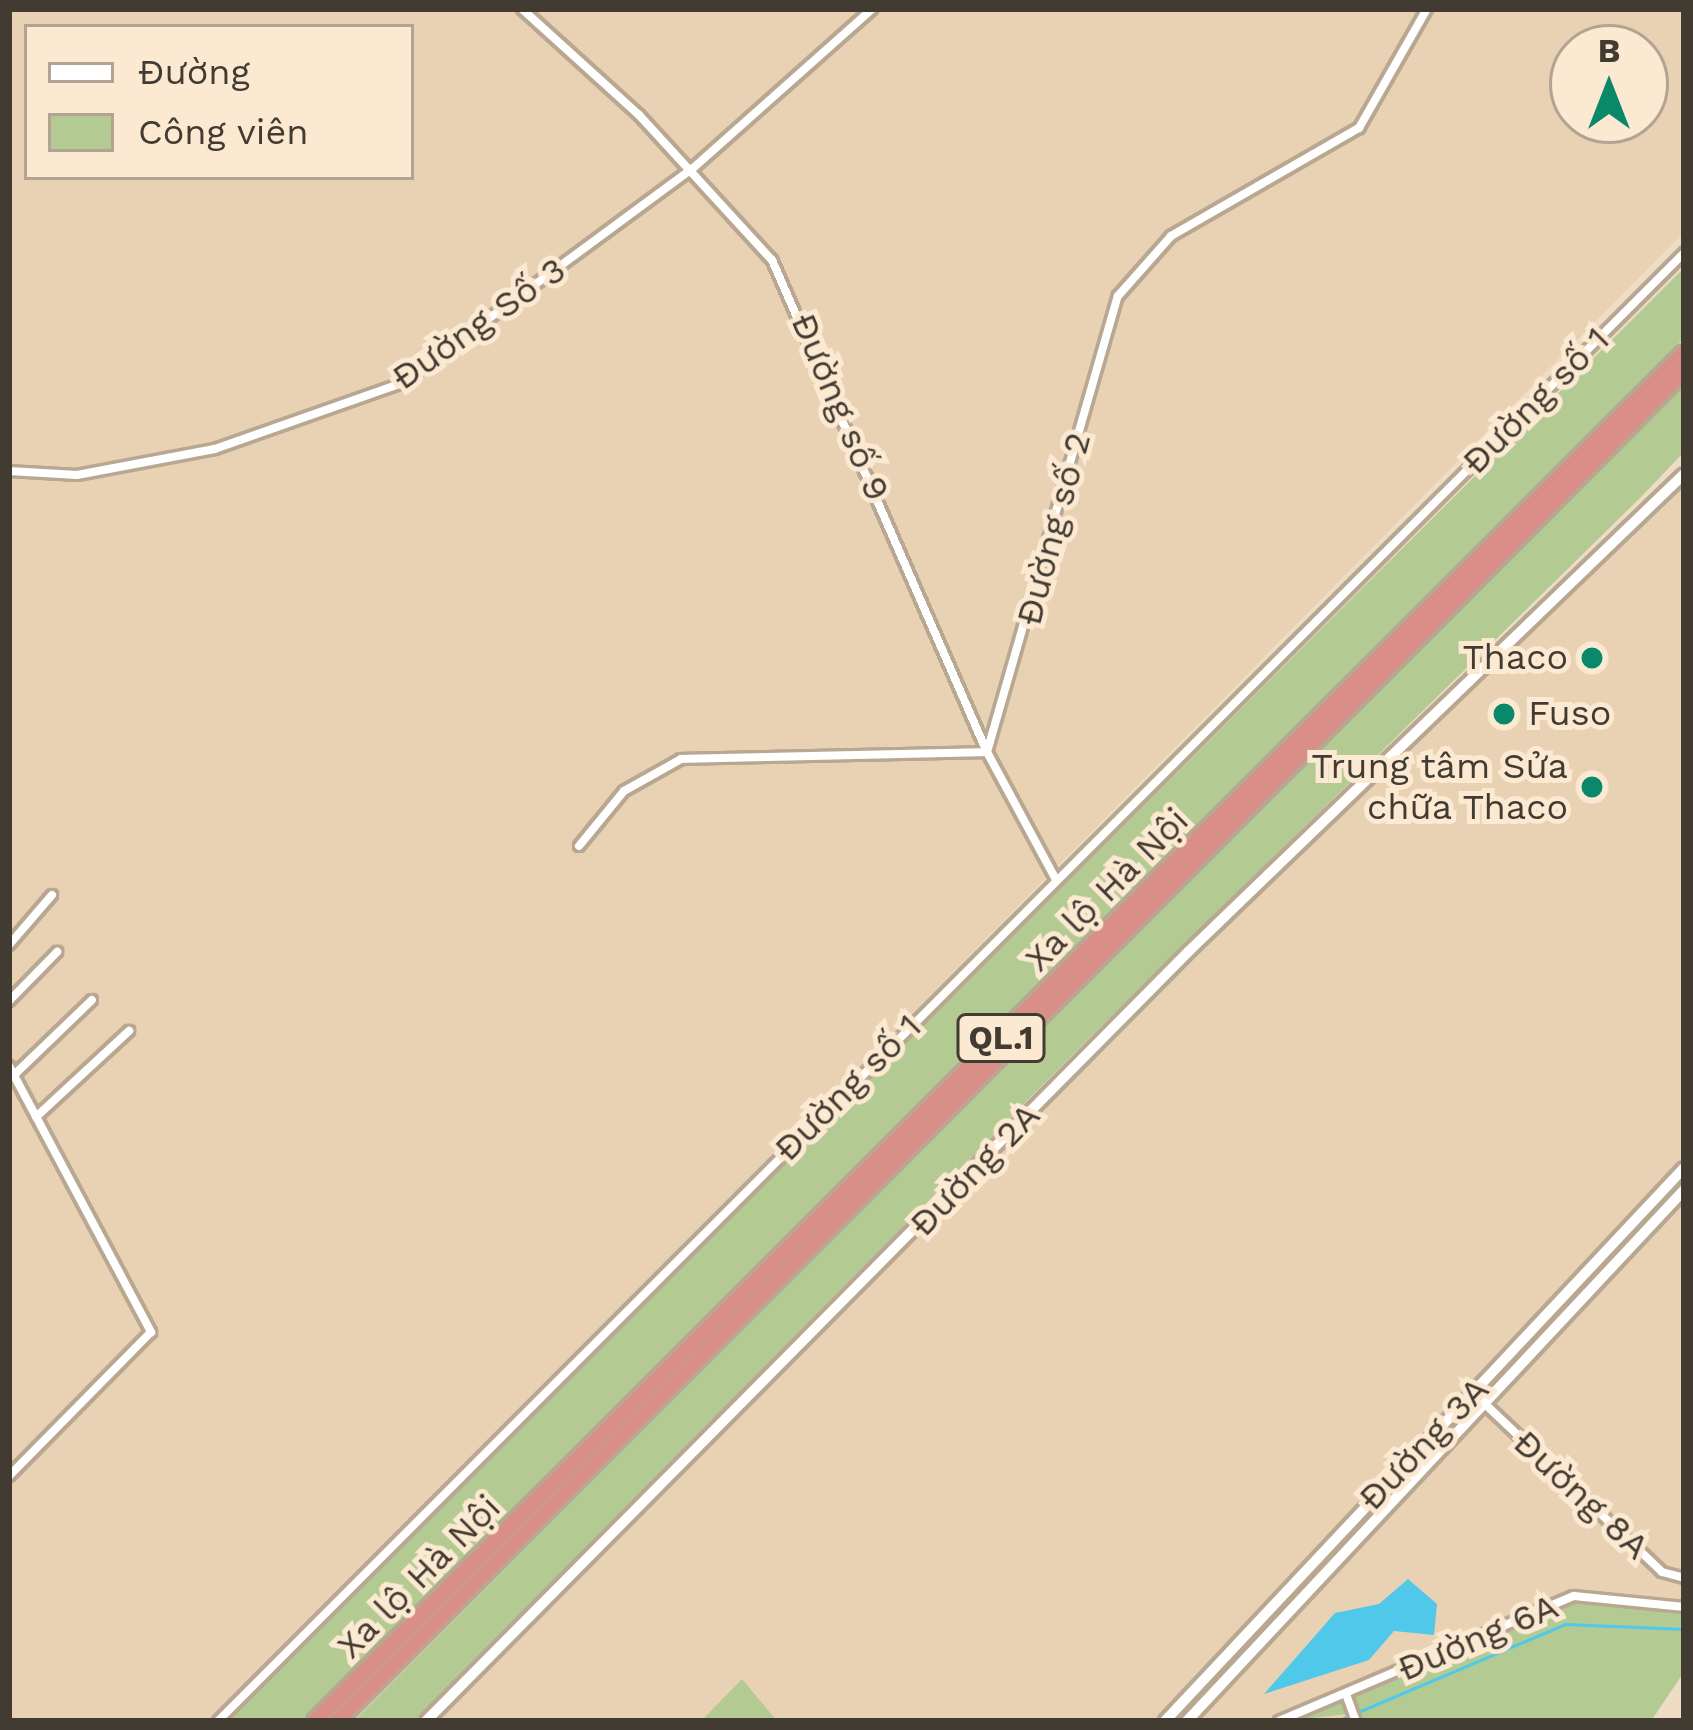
<!DOCTYPE html>
<meta charset="utf-8">
<style>
body{margin:0}
#map{position:relative;width:1693px;height:1730px;overflow:hidden;background:#eedcc5;font-family:"Work Sans",sans-serif}
div>[style]{position:absolute}
.built>*{inset:0;background:#e9d2b4}
.green>*{inset:0;background:#b4ca93}
.water>*{inset:0;background:#4fc8e9}
.stream>*{height:3px;margin:-1.5px;padding:0 1.5px;transform-origin:1.5px;border-radius:1.5px;background:#4fc8e9}
.roads{filter:drop-shadow(3px 0 #b8a791) drop-shadow(-3px 0 #b8a791) drop-shadow(0 3px #b8a791) drop-shadow(0 -3px #b8a791)}
.minor>*{height:8px;margin:-4px;padding:0 4px;transform-origin:4px;border-radius:4px;background:#fff}
.tertiary>*{height:10px;margin:-5px;padding:0 5px;transform-origin:5px;border-radius:5px;background:#fff}
.trunk>*{height:14px;margin:-7px;padding:0 7px;transform-origin:7px;border-radius:7px;background:#da8e88}
.dots>*{width:33px;height:33px;translate:-50% -50%;box-sizing:border-box;border:6px solid #fce9d2;border-radius:50%}
span{translate:-50% -50%;white-space:nowrap;text-align:center;line-height:1.15;-webkit-text-stroke:10px #fce9d2;paint-order:stroke}
.shield-label span{padding:3px 9px;background:#fce9d2;border:3px solid;border-radius:9px;-webkit-text-stroke-width:0}
.shield-label{font-size:33px;color:#423b32;font-weight:700}
.street-label{font-size:36px;color:#423b32}
.poi-label{font-size:36px;color:#423b32}
.right{translate:-100% -50%;text-align:right}
.left{translate:0 -50%;text-align:left}
.frame{position:absolute;inset:0;border:12px solid #423b32;pointer-events:none}
.legend{position:absolute;left:24px;top:24px;width:390px;height:156px;box-sizing:border-box;background:#fce9d2;border:3px solid #b2a392;margin:0;padding:15px 21px;list-style:none;font-size:36px;color:#423b32}
.legend li{display:flex;align-items:center;gap:24px;height:60px}
.legend b{width:60px;border:3px solid #b2a392}
.north{position:absolute;left:1549px;top:24px;width:120px;height:120px;box-sizing:border-box;background:#fce9d2;border:3px solid #b2a392;border-radius:50%;rotate:0deg;font-size:33px;font-weight:700;line-height:48px;text-align:center;color:#423b32}
.north::after{content:'';display:block;margin:auto;width:42px;height:54px;background:#0a886a;clip-path:polygon(50% 0,100% 100%,50% 72%,0 100%)}
</style>
<div id="map">
<div class="built">
<i style="clip-path:polygon(evenodd,9px 9px,1684px 9px,1684px 232px,213px 1721px,9px 1721px,9px 9px,27px 27px,411px 27px,411px 177px,27px 177px,27px 27px,9px 9px,1573px 48px,1645px 48px,1645px 120px,1573px 120px,1573px 48px)"></i>
<i style="clip-path:polygon(1684px 481px,1684px 1629px,1353px 1721px,433px 1721px,1155px 990px)"></i>
</div>
<div class="green">
<i style="clip-path:polygon(1684px 268px,1684px 338px,303px 1721px,224px 1721px)"></i>
<i style="clip-path:polygon(1684px 382px,1684px 452px,1640px 498px,1088px 1039px,415px 1721px,354px 1721px)"></i>
<i style="clip-path:polygon(1450px 1424px,1180px 1721px,1172px 1721px,1352px 1525px)"></i>
<i style="clip-path:polygon(1575px 1599px,1684px 1610px,1684px 1672px,1651px 1721px,1359px 1721px,1356px 1713px,1287px 1721px)"></i>
<i style="clip-path:polygon(742px 1679px,777px 1721px,701px 1721px)"></i>
</div>
<div class="water">
<i style="clip-path:polygon(1408px 1579px,1437px 1604px,1434px 1635px,1394px 1631px,1369px 1660px,1264px 1694px,1335px 1613px,1379px 1604px)"></i>
</div>
<div class="stream">
<i style="left:1358px;top:1712px;width:225px;rotate:-23deg"></i>
<i style="left:1565px;top:1624px;width:119px;rotate:2.4deg"></i>
<i style="left:1337px;top:1721px;width:13px;rotate:-23deg"></i>
</div>
<div class="roads">
<div class="minor">
<i style="left:522px;top:9px;width:158px;rotate:42.2deg"></i>
<i style="left:639px;top:115px;width:197px;rotate:47.5deg"></i>
<i style="left:772px;top:260px;width:537px;rotate:66.4deg"></i>
<i style="left:987px;top:752px;width:143px;rotate:61.6deg"></i>
<i style="left:9px;top:471px;width:68px;rotate:3.4deg"></i>
<i style="left:77px;top:475px;width:140px;rotate:-10.7deg"></i>
<i style="left:215px;top:449px;width:196px;rotate:-19.4deg"></i>
<i style="left:400px;top:384px;width:363px;rotate:-36.4deg"></i>
<i style="left:692px;top:169px;width:241px;rotate:-41.6deg"></i>
<i style="left:579px;top:846px;width:71px;rotate:-50.7deg"></i>
<i style="left:624px;top:791px;width:65px;rotate:-29.3deg"></i>
<i style="left:681px;top:759px;width:306px;rotate:-1.3deg"></i>
<i style="left:987px;top:752px;width:474px;rotate:-74deg"></i>
<i style="left:1118px;top:296px;width:80px;rotate:-48.5deg"></i>
<i style="left:1171px;top:236px;width:217px;rotate:-29.9deg"></i>
<i style="left:1359px;top:128px;width:137px;rotate:-60.3deg"></i>
<i style="left:9px;top:945px;width:66px;rotate:-49.3deg"></i>
<i style="left:9px;top:1001px;width:69px;rotate:-45.6deg"></i>
<i style="left:9px;top:1066px;width:302px;rotate:61.9deg"></i>
<i style="left:151px;top:1332px;width:202px;rotate:134.6deg"></i>
<i style="left:14px;top:1075px;width:108px;rotate:-43.9deg"></i>
<i style="left:36px;top:1117px;width:127px;rotate:-42.8deg"></i>
<i style="left:1485px;top:1404px;width:244px;rotate:43.5deg"></i>
<i style="left:1662px;top:1572px;width:23px;rotate:15deg"></i>
<i style="left:1346px;top:1694px;width:29px;rotate:70deg"></i>
<i style="left:218px;top:1721px;width:2075px;rotate:-45.04deg"></i>
<i style="left:1279px;top:1721px;width:320px;rotate:-23deg"></i>
<i style="left:1574px;top:1596px;width:111px;rotate:5.7deg"></i>
</div>
<div class="tertiary">
<i style="left:426px;top:1721px;width:1084px;rotate:-45.26deg"></i>
<i style="left:1189px;top:951px;width:687px;rotate:-43.94deg"></i>
<i style="left:1165px;top:1721px;width:758px;rotate:-46.82deg"></i>
<i style="left:1187px;top:1721px;width:727px;rotate:-46.89deg"></i>
</div>
<div class="trunk">
<i style="left:315px;top:1721px;width:1935px;rotate:-44.98deg"></i>
<i style="left:337px;top:1721px;width:1907px;rotate:-45.06deg"></i>
</div>
</div>
<div class="dots">
<i style="left:1592px;top:658px;background:#0a886a"></i>
<i style="left:1504px;top:714px;background:#0a886a"></i>
<i style="left:1592px;top:787px;background:#0a886a"></i>
</div>
<div class="shield-label">
<span style="left:1001px;top:1038px">QL.1</span>
</div>
<div class="street-label">
<span style="left:479px;top:324px;rotate:-35deg">Đường Số 3</span>
<span style="left:1536px;top:401px;rotate:-45deg">Đường số 1</span>
<span style="left:840px;top:407px;rotate:67deg">Đường số 9</span>
<span style="left:1054px;top:529px;rotate:-75deg">Đường số 2</span>
<span style="left:1107px;top:890px;rotate:-45deg">Xa lộ Hà Nội</span>
<span style="left:848px;top:1088px;rotate:-45deg">Đường số 1</span>
<span style="left:975px;top:1170px;rotate:-46deg">Đường 2A</span>
<span style="left:1424px;top:1444px;rotate:-46deg">Đường 3A</span>
<span style="left:1581px;top:1495px;rotate:43deg">Đường 8A</span>
<span style="left:419px;top:1577px;rotate:-45deg">Xa lộ Hà Nội</span>
<span style="left:1478px;top:1638px;rotate:-23deg">Đường 6A</span>
</div>
<div class="poi-label">
<span class="right" style="left:1568px;top:658px">Thaco</span>
<span class="left" style="left:1528px;top:714px">Fuso</span>
<span class="right" style="left:1568px;top:787px">Trung tâm Sửa<br>chữa Thaco</span>
</div>
<div class="frame"></div>
<ul class="legend">
<li><b style="height:15px;background:#fff"></b>Đường</li>
<li><b style="height:33px;background:#b4ca93"></b>Công viên</li>
</ul>
<div class="north">B</div>
</div>
